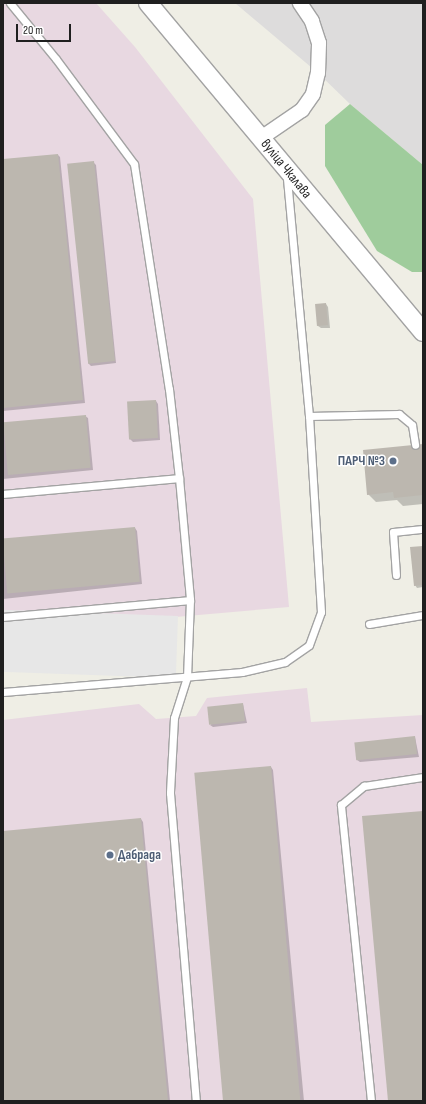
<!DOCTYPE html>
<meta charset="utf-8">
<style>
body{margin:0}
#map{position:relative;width:426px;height:1104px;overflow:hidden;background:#efeee5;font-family:"Sofia Sans Condensed",sans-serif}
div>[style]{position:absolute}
.residential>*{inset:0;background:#dddcdc}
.industrial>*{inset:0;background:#e8d8e1}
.forest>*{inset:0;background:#9fcc9c}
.parking>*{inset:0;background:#e7e7e7;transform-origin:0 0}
.shadow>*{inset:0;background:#0003}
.building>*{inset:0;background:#bcb7af;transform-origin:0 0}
.roads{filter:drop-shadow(1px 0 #a3a3a3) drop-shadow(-1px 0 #a3a3a3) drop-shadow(0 1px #a3a3a3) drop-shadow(0 -1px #a3a3a3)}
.service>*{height:7px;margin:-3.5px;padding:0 3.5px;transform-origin:3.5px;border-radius:3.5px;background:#fff}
.minor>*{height:14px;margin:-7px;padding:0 7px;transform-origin:7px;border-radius:7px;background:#fff}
.tertiary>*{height:18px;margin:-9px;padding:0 9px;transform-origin:9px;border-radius:9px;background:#fff}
.dots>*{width:11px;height:11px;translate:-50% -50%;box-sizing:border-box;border:2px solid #fff;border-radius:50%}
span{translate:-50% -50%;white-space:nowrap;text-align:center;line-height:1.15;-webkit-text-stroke:3px #fff;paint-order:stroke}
.street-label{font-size:14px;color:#1f1f1f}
.service-label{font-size:14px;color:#4e5e75;font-weight:700}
.right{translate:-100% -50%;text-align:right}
.left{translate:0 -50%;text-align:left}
.frame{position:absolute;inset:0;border:4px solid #1f1f1f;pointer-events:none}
.scale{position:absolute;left:16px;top:24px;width:55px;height:18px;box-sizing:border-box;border:2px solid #1f1f1f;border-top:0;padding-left:5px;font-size:12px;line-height:14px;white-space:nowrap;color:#1f1f1f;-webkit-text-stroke:3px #fff;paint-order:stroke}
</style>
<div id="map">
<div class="residential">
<i style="clip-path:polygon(235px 3px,423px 3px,423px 165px,350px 104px,318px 73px)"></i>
</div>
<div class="industrial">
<i style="clip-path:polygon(3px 3px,96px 3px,135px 47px,253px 199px,289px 607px,3px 632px)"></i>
<i style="clip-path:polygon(307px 688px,311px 722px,423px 715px,423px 1101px,3px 1101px,3px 720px,139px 704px,156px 719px,196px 716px,207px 698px)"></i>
</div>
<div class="forest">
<i style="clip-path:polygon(350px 104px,423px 165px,423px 272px,412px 272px,377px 251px,325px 166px,325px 125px)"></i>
</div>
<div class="parking">
<i style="left:178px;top:616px;width:62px;height:176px;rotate:92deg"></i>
</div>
<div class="shadow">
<i style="clip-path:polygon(58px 155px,60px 157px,85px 403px,3px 411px,3px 160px)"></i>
<i style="clip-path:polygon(93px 162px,96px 165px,116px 363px,91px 366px,88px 363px)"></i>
<i style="clip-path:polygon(326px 304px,328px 307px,330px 328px,321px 328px,318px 326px)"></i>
<i style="clip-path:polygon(156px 401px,158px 404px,160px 440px,133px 442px,130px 439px)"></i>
<i style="clip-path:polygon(85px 416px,88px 418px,93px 470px,3px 479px,3px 424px)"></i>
<i style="clip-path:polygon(423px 444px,423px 504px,403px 506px,397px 500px,376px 502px,368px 494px)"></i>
<i style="clip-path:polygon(135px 528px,137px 531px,142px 584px,3px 599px,3px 542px)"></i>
<i style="clip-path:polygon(423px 547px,423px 587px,417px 588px,415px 585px)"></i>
<i style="clip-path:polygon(243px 704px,247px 723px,213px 727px,210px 725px)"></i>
<i style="clip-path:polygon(415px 737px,419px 757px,360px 762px,357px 760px)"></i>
<i style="clip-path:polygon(271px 767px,273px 770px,304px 1101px,229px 1101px)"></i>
<i style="clip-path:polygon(141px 819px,143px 822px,170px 1101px,3px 1101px,3px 832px)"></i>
</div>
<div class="building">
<i style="clip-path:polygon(58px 154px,83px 400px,3px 408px,3px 159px)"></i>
<i style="left:94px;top:161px;width:201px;height:27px;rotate:84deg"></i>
<i style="left:326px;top:303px;width:22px;height:11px;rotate:85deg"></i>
<i style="left:156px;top:400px;width:38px;height:29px;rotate:87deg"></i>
<i style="left:86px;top:415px;width:53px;height:83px;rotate:85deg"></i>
<i style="clip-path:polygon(423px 444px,423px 495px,394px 498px,393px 492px,367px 495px,363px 450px)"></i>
<i style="left:135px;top:527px;width:55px;height:133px;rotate:85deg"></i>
<i style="clip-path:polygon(423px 546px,423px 585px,414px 586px,410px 547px)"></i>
<i style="left:243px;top:703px;width:18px;height:36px;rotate:84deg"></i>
<i style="left:415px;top:736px;width:18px;height:61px;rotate:84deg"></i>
<i style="left:271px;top:766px;width:336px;height:77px;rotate:85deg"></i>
<i style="clip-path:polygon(423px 811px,423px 1101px,388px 1101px,362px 816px)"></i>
<i style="clip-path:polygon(141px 818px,168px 1101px,3px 1101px,3px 831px)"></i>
</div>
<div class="roads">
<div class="service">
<i style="left:10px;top:3px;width:72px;rotate:50.6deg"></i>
<i style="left:56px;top:59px;width:131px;rotate:53.4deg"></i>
<i style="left:134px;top:164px;width:228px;rotate:81.2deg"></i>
<i style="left:169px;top:389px;width:90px;rotate:83.6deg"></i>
<i style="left:309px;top:416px;width:90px;rotate:-1.3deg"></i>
<i style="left:399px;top:414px;width:17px;rotate:40deg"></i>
<i style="left:412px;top:425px;width:20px;rotate:81deg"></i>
<i style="left:3px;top:494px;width:177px;rotate:-5.2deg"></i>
<i style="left:179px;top:478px;width:122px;rotate:84.8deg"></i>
<i style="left:190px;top:600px;width:188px;rotate:174.8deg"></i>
<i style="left:396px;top:575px;width:43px;rotate:-94deg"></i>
<i style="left:393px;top:532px;width:30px;rotate:-6deg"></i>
<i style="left:190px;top:600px;width:77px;rotate:92.2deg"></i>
<i style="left:187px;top:677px;width:43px;rotate:107.6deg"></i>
<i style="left:174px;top:718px;width:75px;rotate:93.1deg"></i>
<i style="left:170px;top:793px;width:309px;rotate:85.2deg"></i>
<i style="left:369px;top:624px;width:55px;rotate:-9.5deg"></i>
<i style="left:3px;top:692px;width:240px;rotate:-4.8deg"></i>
<i style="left:242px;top:672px;width:44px;rotate:-13.1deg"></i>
<i style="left:285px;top:662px;width:29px;rotate:-35deg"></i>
<i style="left:309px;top:645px;width:35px;rotate:-70deg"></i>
<i style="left:321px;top:612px;width:196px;rotate:-93.5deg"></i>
<i style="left:309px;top:416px;width:240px;rotate:-95.3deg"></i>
<i style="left:371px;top:1101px;width:298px;rotate:-95.8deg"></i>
<i style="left:341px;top:805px;width:30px;rotate:-40deg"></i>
<i style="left:364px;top:786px;width:60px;rotate:-8.7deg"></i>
</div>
<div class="minor">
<i style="left:261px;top:138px;width:50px;rotate:-34.3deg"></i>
<i style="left:302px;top:110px;width:19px;rotate:-55deg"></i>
<i style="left:313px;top:94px;width:22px;rotate:-77deg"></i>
<i style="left:318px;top:73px;width:30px;rotate:-88deg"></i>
<i style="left:319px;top:43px;width:23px;rotate:-108deg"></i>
<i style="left:312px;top:21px;width:22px;rotate:-124deg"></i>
</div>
<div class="tertiary">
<i style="left:148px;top:3px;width:429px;rotate:50.1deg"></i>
</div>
</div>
<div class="dots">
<i style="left:393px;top:461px;background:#5c6f8a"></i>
<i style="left:110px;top:855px;background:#5c6f8a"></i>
</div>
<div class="street-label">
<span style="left:286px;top:169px;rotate:51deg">вуліца Чкалава</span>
</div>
<div class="service-label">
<span class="right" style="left:385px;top:461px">ПАРЧ №3</span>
<span class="left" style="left:118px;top:855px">Дабрада</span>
</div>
<div class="frame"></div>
<div class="scale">20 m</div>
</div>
